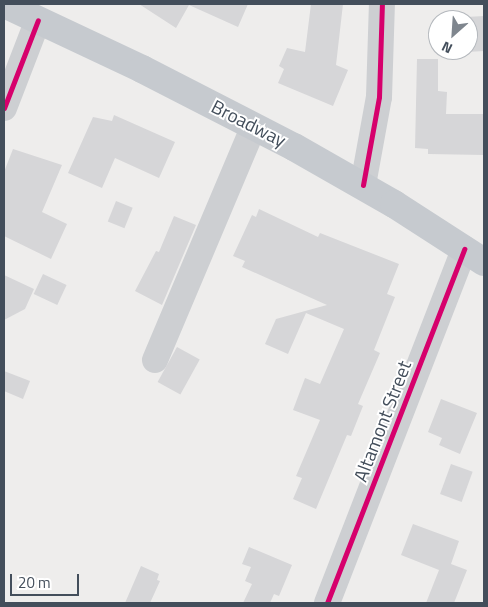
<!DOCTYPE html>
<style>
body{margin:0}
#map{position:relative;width:488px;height:607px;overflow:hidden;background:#eeedec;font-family:"Titillium Web",sans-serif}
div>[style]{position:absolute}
.building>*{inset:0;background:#d6d6d8;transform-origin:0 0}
.minor>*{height:26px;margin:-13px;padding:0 13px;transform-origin:13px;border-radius:13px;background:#cdcfd2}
.major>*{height:28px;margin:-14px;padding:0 14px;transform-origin:14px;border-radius:14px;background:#c6cacf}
.cycleway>*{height:5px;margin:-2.5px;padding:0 2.5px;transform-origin:2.5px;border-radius:2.5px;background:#d6006c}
span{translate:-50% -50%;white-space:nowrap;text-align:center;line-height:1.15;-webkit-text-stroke:4px #fff;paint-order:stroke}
.street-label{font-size:19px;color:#434e5b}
.frame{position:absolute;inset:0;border:5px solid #434e5b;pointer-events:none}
.north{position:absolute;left:428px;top:10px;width:50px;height:50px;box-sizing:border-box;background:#fff;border:1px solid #b4b8bd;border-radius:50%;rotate:206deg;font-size:14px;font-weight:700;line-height:20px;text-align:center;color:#434e5b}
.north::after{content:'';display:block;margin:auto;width:18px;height:22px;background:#7f868e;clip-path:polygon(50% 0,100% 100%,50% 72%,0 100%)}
.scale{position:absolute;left:10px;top:574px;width:69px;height:22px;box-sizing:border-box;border:2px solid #434e5b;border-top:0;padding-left:6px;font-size:15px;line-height:18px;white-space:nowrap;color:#434e5b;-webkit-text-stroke:4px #fff;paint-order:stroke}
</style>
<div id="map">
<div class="building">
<i style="clip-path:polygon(139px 4px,248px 4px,238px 27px,189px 5px,176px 28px)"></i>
<i style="clip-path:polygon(311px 4px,343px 4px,336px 65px,348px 70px,333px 106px,278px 83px,284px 69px,279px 66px,287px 48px,305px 52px)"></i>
<i style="clip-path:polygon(484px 16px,484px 51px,450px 53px,450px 50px,468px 50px,468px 20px,448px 18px)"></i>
<i style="clip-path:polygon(417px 59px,438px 59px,438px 91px,447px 92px,446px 114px,484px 114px,484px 155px,428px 154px,428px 149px,415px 148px)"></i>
<i style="clip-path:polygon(114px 115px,175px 142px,159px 178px,115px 158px,102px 188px,68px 173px,93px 117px,112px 121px)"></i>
<i style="clip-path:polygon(13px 149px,62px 165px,42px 212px,67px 224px,51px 259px,4px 236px,4px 172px)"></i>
<i style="left:116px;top:201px;width:18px;height:22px;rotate:22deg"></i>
<i style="clip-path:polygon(259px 209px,318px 237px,320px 233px,399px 264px,387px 294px,395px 297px,374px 350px,380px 353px,358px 404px,363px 406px,351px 436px,347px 435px,316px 509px,293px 499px,302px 478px,296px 476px,320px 420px,293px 410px,305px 378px,320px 384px,344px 329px,306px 313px,288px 354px,265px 344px,276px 319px,327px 305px,242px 267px,245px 261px,233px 256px,252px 215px,256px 217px)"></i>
<i style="clip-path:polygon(174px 216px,196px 225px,162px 305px,135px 291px,156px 251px,159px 252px)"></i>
<i style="left:43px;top:274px;width:26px;height:22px;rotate:25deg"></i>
<i style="clip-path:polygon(4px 275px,34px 289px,25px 309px,4px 320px)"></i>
<i style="left:177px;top:347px;width:26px;height:40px;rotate:29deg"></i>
<i style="clip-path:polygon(4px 371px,30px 381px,23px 399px,4px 391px)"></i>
<i style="clip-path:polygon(441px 399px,477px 413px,460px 454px,439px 445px,442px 438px,428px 432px)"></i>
<i style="left:451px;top:464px;width:23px;height:32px;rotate:20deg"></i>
<i style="clip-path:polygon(413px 524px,459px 541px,451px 564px,467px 570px,454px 603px,426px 603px,439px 570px,401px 555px)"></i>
<i style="clip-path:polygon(249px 547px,292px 565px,279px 596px,274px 594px,270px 603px,243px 603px,252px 584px,245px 581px,251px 567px,242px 564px)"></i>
<i style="clip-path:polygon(141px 566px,159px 574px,157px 580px,160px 581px,150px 603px,125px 603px)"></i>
</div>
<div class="minor">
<i style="left:4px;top:108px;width:94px;rotate:-68.9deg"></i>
<i style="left:363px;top:185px;width:89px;rotate:-79.7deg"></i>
<i style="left:379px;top:97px;width:93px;rotate:-88.2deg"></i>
<i style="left:155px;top:360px;width:254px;rotate:-67.1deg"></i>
<i style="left:327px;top:603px;width:380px;rotate:-68.8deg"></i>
</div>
<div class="major">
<i style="left:4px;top:4px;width:153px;rotate:25.2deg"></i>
<i style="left:142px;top:69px;width:171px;rotate:27.2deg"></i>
<i style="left:294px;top:147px;width:115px;rotate:29.7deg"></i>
<i style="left:394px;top:204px;width:107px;rotate:32.8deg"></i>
</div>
<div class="cycleway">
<i style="left:4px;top:108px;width:94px;rotate:-68.9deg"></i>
<i style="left:363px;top:185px;width:89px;rotate:-79.7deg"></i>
<i style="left:379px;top:97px;width:93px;rotate:-88.2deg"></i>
<i style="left:327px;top:603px;width:380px;rotate:-68.8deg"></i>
</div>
<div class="street-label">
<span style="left:249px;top:123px;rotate:27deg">Broadway</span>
<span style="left:382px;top:421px;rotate:-69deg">Altamont Street</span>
</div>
<div class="frame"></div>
<div class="north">N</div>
<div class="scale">20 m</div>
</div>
